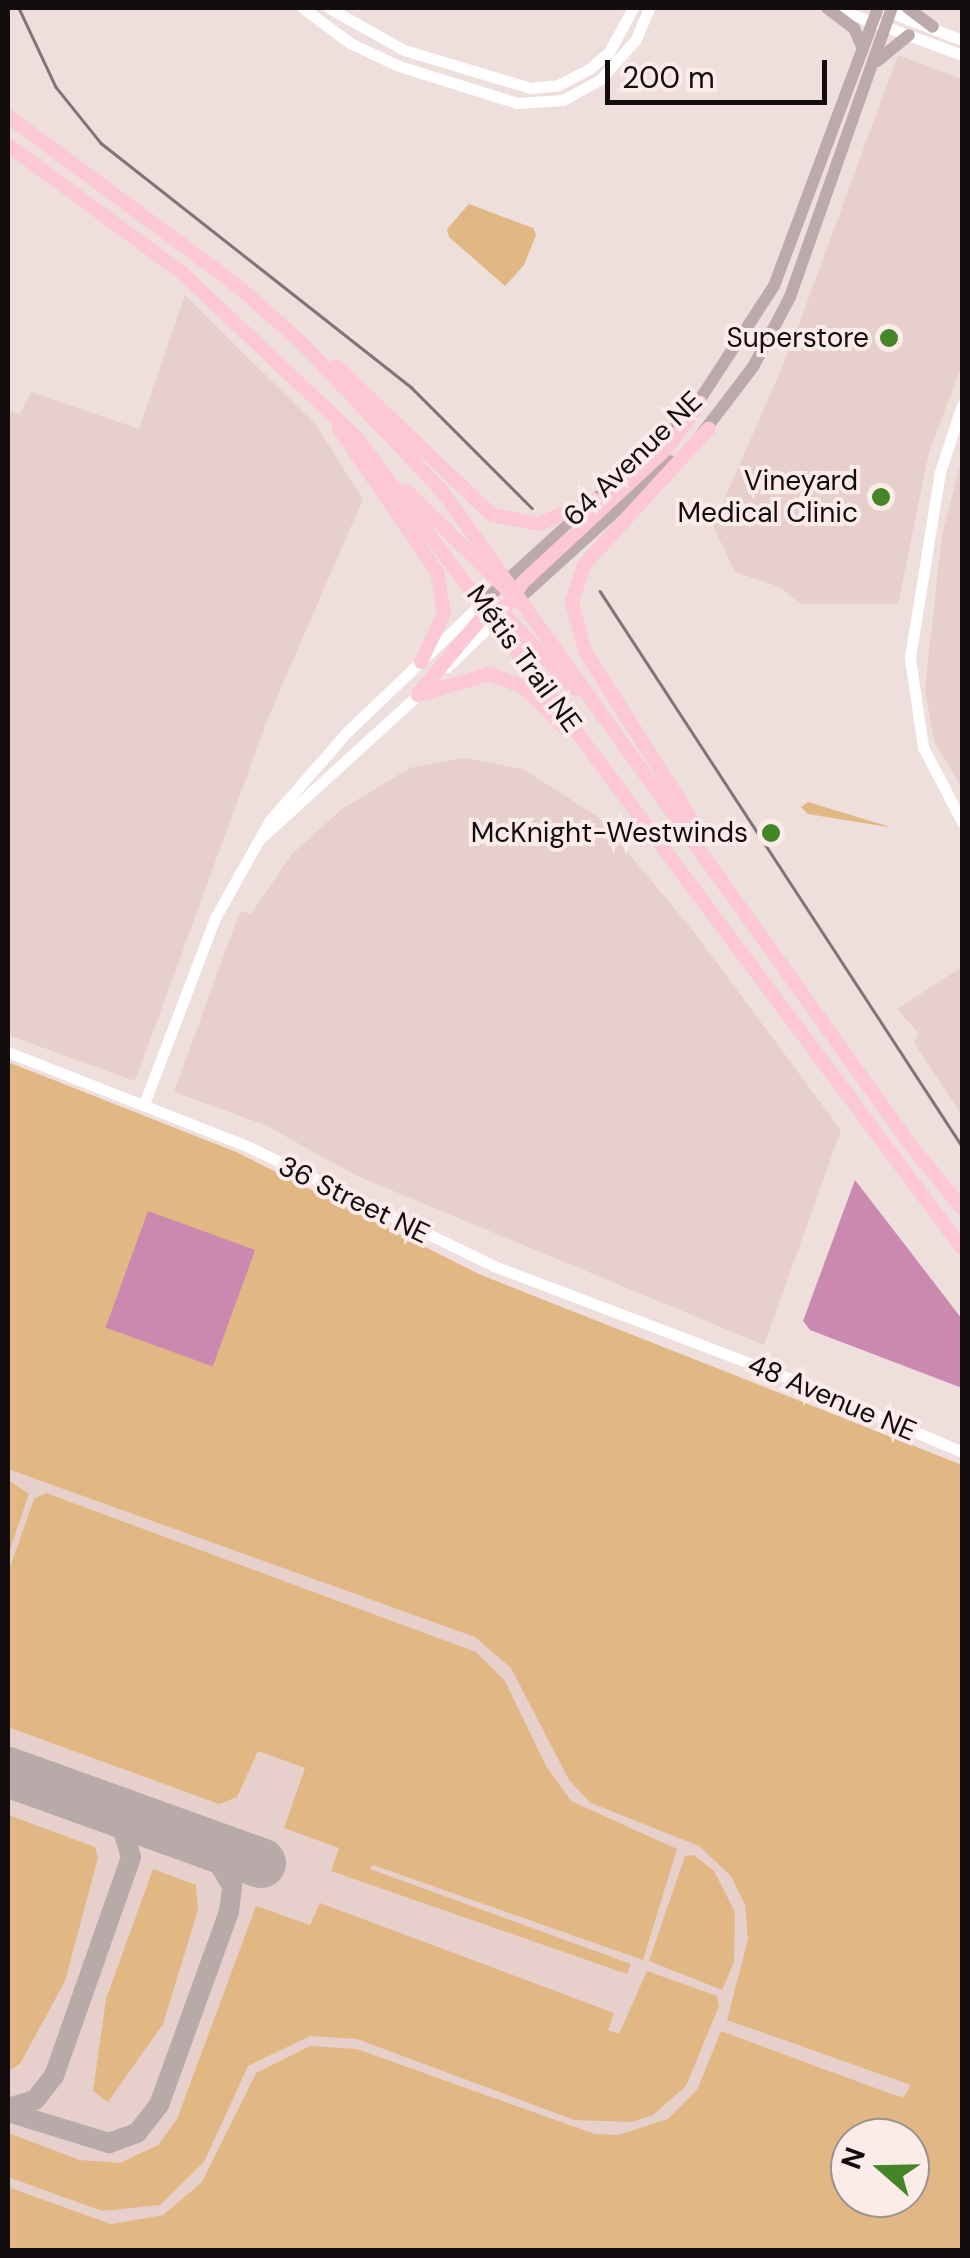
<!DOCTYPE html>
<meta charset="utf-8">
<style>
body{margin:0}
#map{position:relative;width:970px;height:2258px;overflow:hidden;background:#eededc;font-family:"DM Sans",sans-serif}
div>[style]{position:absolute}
.built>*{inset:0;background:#e7d0cc}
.green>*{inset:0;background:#e1b783}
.water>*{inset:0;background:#cc89b0;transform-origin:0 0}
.taxiway>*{height:20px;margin:-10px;padding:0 10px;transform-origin:10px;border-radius:10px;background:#b7aaa8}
.runway>*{height:50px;margin:-25px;padding:0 25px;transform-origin:25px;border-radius:25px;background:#b7aaa8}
.tertiary>*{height:11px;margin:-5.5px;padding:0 5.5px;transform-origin:5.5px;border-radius:5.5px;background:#fff}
.secondary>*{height:12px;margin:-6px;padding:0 6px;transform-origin:6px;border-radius:6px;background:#bca9ac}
.primary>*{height:14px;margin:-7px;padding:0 7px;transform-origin:7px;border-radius:7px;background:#fbc8d3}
.tram>*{height:2.5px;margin:-1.25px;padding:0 1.25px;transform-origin:1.25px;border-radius:1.25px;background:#807574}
.dots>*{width:28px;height:28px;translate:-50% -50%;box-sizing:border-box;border:5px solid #fbebe9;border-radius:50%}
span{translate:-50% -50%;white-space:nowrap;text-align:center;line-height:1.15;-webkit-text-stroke:8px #fbebe9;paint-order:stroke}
.poi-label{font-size:28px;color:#130e0d}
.right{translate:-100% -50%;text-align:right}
.street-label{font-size:28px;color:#130e0d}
.frame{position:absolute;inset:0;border:10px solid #130e0d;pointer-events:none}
.north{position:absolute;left:830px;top:2118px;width:100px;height:100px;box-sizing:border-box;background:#fbebe9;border:2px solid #9e9391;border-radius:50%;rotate:290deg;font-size:28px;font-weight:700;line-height:40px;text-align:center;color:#130e0d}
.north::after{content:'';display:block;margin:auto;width:35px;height:45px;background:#448527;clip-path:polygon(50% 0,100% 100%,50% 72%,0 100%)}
.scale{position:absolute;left:605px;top:60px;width:222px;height:45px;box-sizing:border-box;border:5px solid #130e0d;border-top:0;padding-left:12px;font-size:30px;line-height:35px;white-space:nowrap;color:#130e0d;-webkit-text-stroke:8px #fbebe9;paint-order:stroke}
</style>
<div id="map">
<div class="built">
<i style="clip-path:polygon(898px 55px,962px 79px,962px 365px,929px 452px,898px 604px,801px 604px,780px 587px,735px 572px,713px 526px,791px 346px)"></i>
<i style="clip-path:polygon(185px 295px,315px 424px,363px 499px,268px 718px,135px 1081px,8px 1035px,8px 410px,20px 414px,31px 392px,139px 429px)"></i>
<i style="clip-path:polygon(962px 458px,962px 788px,934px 741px,925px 689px,942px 535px)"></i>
<i style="clip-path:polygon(464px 758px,523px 769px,598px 817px,690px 927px,841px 1130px,764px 1345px,355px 1175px,265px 1125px,174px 1092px,240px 911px,251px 914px,292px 854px,342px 809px,410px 768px)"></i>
<i style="clip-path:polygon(962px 967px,962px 1115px,914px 1043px,919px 1034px,897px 1009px)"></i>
<i style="clip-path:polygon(8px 1468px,466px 1619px,962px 1918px,922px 2084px,850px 2138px,850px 2198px,867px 2235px,310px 2046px,256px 2073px,202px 2182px,163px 2215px,111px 2224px,8px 2187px)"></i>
</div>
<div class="green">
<i style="clip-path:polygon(469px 204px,533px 228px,536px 235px,524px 265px,505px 286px,449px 237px,447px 229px)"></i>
<i style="clip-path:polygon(808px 802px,887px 826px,888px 827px,808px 814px,801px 807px)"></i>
<i style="clip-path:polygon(evenodd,8px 1062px,236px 1152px,481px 1275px,962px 1465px,962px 2250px,8px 2250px,8px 2187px,111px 2224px,163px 2215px,202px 2182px,256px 2073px,310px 2046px,357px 2049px,595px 2134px,618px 2135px,668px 2119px,697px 2090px,721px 2031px,894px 2095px,904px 2097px,911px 2085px,727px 2020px,748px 1939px,745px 1905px,731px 1876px,699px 1846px,591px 1803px,569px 1780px,511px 1668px,475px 1637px,8px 1469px,8px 1062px,850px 2138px,910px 2138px,910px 2198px,850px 2198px,850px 2138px)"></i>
<i style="clip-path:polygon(8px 1480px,29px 1494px,8px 1555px)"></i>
<i style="clip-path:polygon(46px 1493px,476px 1652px,505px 1681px,546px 1766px,571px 1801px,677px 1849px,643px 1960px,373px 1865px,370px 1869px,631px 1964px,627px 1974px,331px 1871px,339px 1848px,284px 1828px,305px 1768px,258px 1751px,237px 1797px,219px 1804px,8px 1727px,8px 1573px,34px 1499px)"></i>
<i style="clip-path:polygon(8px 1815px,95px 1847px,98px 1858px,65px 1981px,20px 2064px,8px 2071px)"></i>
<i style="clip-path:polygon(694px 1855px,714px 1871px,735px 1912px,734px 1962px,722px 1990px,649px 1961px,685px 1856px)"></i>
<i style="clip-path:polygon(153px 1869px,196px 1885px,198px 1910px,163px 2024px,108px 2102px,93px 2091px,106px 1999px)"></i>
<i style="clip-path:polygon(320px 1903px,614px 2013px,608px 2030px,619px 2034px,647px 1971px,717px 1996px,719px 2006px,686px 2086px,653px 2115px,632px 2122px,574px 2120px,357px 2039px,310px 2036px,248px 2066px,204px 2162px,160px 2205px,102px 2211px,8px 2177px,8px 2133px,80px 2160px,120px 2163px,158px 2145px,177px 2119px,256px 1906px,310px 1925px)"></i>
</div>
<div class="water">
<i style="clip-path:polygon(855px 1180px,962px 1319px,962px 1388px,810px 1330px,803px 1321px)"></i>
<i style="left:148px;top:1211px;width:114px;height:124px;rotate:20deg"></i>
</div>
<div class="taxiway">
<i style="left:8px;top:2108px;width:28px;rotate:-17deg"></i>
<i style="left:35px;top:2100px;width:31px;rotate:-52deg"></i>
<i style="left:54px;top:2076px;width:232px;rotate:-70.6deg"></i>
<i style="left:131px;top:1857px;width:34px;rotate:-107deg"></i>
<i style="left:121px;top:1825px;width:23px;rotate:-139deg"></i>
<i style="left:104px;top:1810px;width:95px;rotate:-160.2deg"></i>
<i style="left:8px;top:2112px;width:106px;rotate:17.1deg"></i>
<i style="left:109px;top:2143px;width:30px;rotate:-20deg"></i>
<i style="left:137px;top:2133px;width:36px;rotate:-52deg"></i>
<i style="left:159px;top:2105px;width:205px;rotate:-70.1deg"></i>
<i style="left:229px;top:1912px;width:26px;rotate:-83deg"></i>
<i style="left:232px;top:1886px;width:43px;rotate:-120.7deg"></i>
<i style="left:210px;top:1849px;width:81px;rotate:-159.1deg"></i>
</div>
<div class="runway">
<i style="left:8px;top:1772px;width:269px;rotate:19.8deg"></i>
</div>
<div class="tertiary">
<i style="left:303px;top:8px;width:59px;rotate:36.7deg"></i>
<i style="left:350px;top:43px;width:54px;rotate:25.1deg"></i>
<i style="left:399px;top:66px;width:124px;rotate:17.4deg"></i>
<i style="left:517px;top:103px;width:46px;rotate:-3.7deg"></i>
<i style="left:563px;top:100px;width:43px;rotate:-28.9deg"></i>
<i style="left:601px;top:79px;width:53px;rotate:-48.8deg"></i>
<i style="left:636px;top:39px;width:34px;rotate:-67deg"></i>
<i style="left:329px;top:8px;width:86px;rotate:29.2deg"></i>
<i style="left:404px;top:50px;width:133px;rotate:16.7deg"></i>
<i style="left:531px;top:88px;width:27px;rotate:-6deg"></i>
<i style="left:558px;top:85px;width:35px;rotate:-27deg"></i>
<i style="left:589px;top:69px;width:26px;rotate:-40deg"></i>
<i style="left:609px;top:52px;width:50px;rotate:-61.4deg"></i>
<i style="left:835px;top:8px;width:135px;rotate:20.3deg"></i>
<i style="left:882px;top:9px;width:86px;rotate:21.2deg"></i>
<i style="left:962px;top:405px;width:71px;rotate:108.2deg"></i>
<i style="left:940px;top:472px;width:188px;rotate:99.2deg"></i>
<i style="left:910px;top:658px;width:90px;rotate:81.7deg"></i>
<i style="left:923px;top:747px;width:85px;rotate:62.5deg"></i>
<i style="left:447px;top:667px;width:72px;rotate:-43.9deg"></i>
<i style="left:260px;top:839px;width:221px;rotate:-42.4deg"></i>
<i style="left:8px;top:1052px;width:259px;rotate:21.5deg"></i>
<i style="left:249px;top:1147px;width:272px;rotate:25.9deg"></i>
<i style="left:494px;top:1266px;width:319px;rotate:20.8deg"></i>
<i style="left:792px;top:1379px;width:185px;rotate:23.2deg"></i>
<i style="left:144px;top:1104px;width:199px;rotate:-69.1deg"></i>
<i style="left:215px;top:918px;width:112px;rotate:-60.7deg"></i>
<i style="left:270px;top:820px;width:118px;rotate:-48.8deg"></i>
<i style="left:348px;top:731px;width:187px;rotate:-43.7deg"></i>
</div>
<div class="secondary">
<i style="left:827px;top:8px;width:34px;rotate:37deg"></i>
<i style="left:854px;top:28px;width:23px;rotate:67deg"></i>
<i style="left:908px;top:8px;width:31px;rotate:37deg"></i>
<i style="left:877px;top:61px;width:41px;rotate:-39.1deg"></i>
<i style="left:695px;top:407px;width:145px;rotate:-56.9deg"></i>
<i style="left:774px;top:286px;width:297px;rotate:-69.5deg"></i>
<i style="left:701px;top:435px;width:86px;rotate:-52.6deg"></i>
<i style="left:753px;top:367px;width:79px;rotate:-62.1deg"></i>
<i style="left:790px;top:297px;width:306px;rotate:-70.6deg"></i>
<i style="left:521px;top:597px;width:202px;rotate:-42.2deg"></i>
<i style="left:483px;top:602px;width:268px;rotate:-42.3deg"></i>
</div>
<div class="primary">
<i style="left:8px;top:116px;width:281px;rotate:36.5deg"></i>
<i style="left:234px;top:283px;width:91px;rotate:41.4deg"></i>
<i style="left:302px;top:343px;width:204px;rotate:46.6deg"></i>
<i style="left:442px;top:491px;width:807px;rotate:54.38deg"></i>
<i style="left:912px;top:1147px;width:79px;rotate:50.7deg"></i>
<i style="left:8px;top:145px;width:215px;rotate:36.3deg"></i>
<i style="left:181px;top:272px;width:242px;rotate:43.3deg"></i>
<i style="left:357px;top:438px;width:1011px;rotate:53.24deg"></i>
<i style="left:336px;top:366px;width:216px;rotate:43.7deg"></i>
<i style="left:492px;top:515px;width:48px;rotate:10.8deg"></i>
<i style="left:539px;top:524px;width:61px;rotate:-23.2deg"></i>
<i style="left:339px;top:428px;width:174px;rotate:55.8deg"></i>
<i style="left:437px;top:572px;width:42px;rotate:80.3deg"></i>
<i style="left:444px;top:613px;width:54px;rotate:115.1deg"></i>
<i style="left:407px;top:491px;width:152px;rotate:44.7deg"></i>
<i style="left:494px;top:604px;width:117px;rotate:46.4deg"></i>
<i style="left:497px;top:620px;width:46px;rotate:-55.6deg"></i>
<i style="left:523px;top:582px;width:197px;rotate:-42.9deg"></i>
<i style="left:667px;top:448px;width:56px;rotate:-53.7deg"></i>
<i style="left:418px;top:694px;width:119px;rotate:-50.1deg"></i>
<i style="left:418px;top:695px;width:75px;rotate:-16.3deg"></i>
<i style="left:490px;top:674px;width:34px;rotate:21deg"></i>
<i style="left:522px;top:686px;width:60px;rotate:44.3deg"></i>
<i style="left:701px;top:834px;width:217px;rotate:-122.4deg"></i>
<i style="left:585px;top:651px;width:51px;rotate:-104.9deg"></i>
<i style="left:572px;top:602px;width:39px;rotate:-72deg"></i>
<i style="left:584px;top:565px;width:185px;rotate:-47.6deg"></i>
</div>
<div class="tram">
<i style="left:19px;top:8px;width:87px;rotate:64.9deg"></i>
<i style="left:56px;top:87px;width:72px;rotate:51.2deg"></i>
<i style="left:101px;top:143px;width:395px;rotate:38.2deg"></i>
<i style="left:411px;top:387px;width:171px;rotate:45deg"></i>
<i style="left:600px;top:591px;width:663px;rotate:56.89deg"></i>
</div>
<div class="dots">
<i style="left:889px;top:338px;background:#448527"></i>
<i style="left:881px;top:497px;background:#448527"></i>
<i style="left:771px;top:833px;background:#448527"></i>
</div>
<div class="poi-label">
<span class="right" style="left:869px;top:338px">Superstore</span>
<span class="right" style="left:858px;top:497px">Vineyard<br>Medical Clinic</span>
<span class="right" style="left:748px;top:833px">McKnight-Westwinds</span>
</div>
<div class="street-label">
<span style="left:633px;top:459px;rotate:-44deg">64 Avenue NE</span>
<span style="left:524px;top:659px;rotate:54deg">Métis Trail NE</span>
<span style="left:354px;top:1200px;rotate:26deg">36 Street NE</span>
<span style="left:832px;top:1398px;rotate:23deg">48 Avenue NE</span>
</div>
<div class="frame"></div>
<div class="north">N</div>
<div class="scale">200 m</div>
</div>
